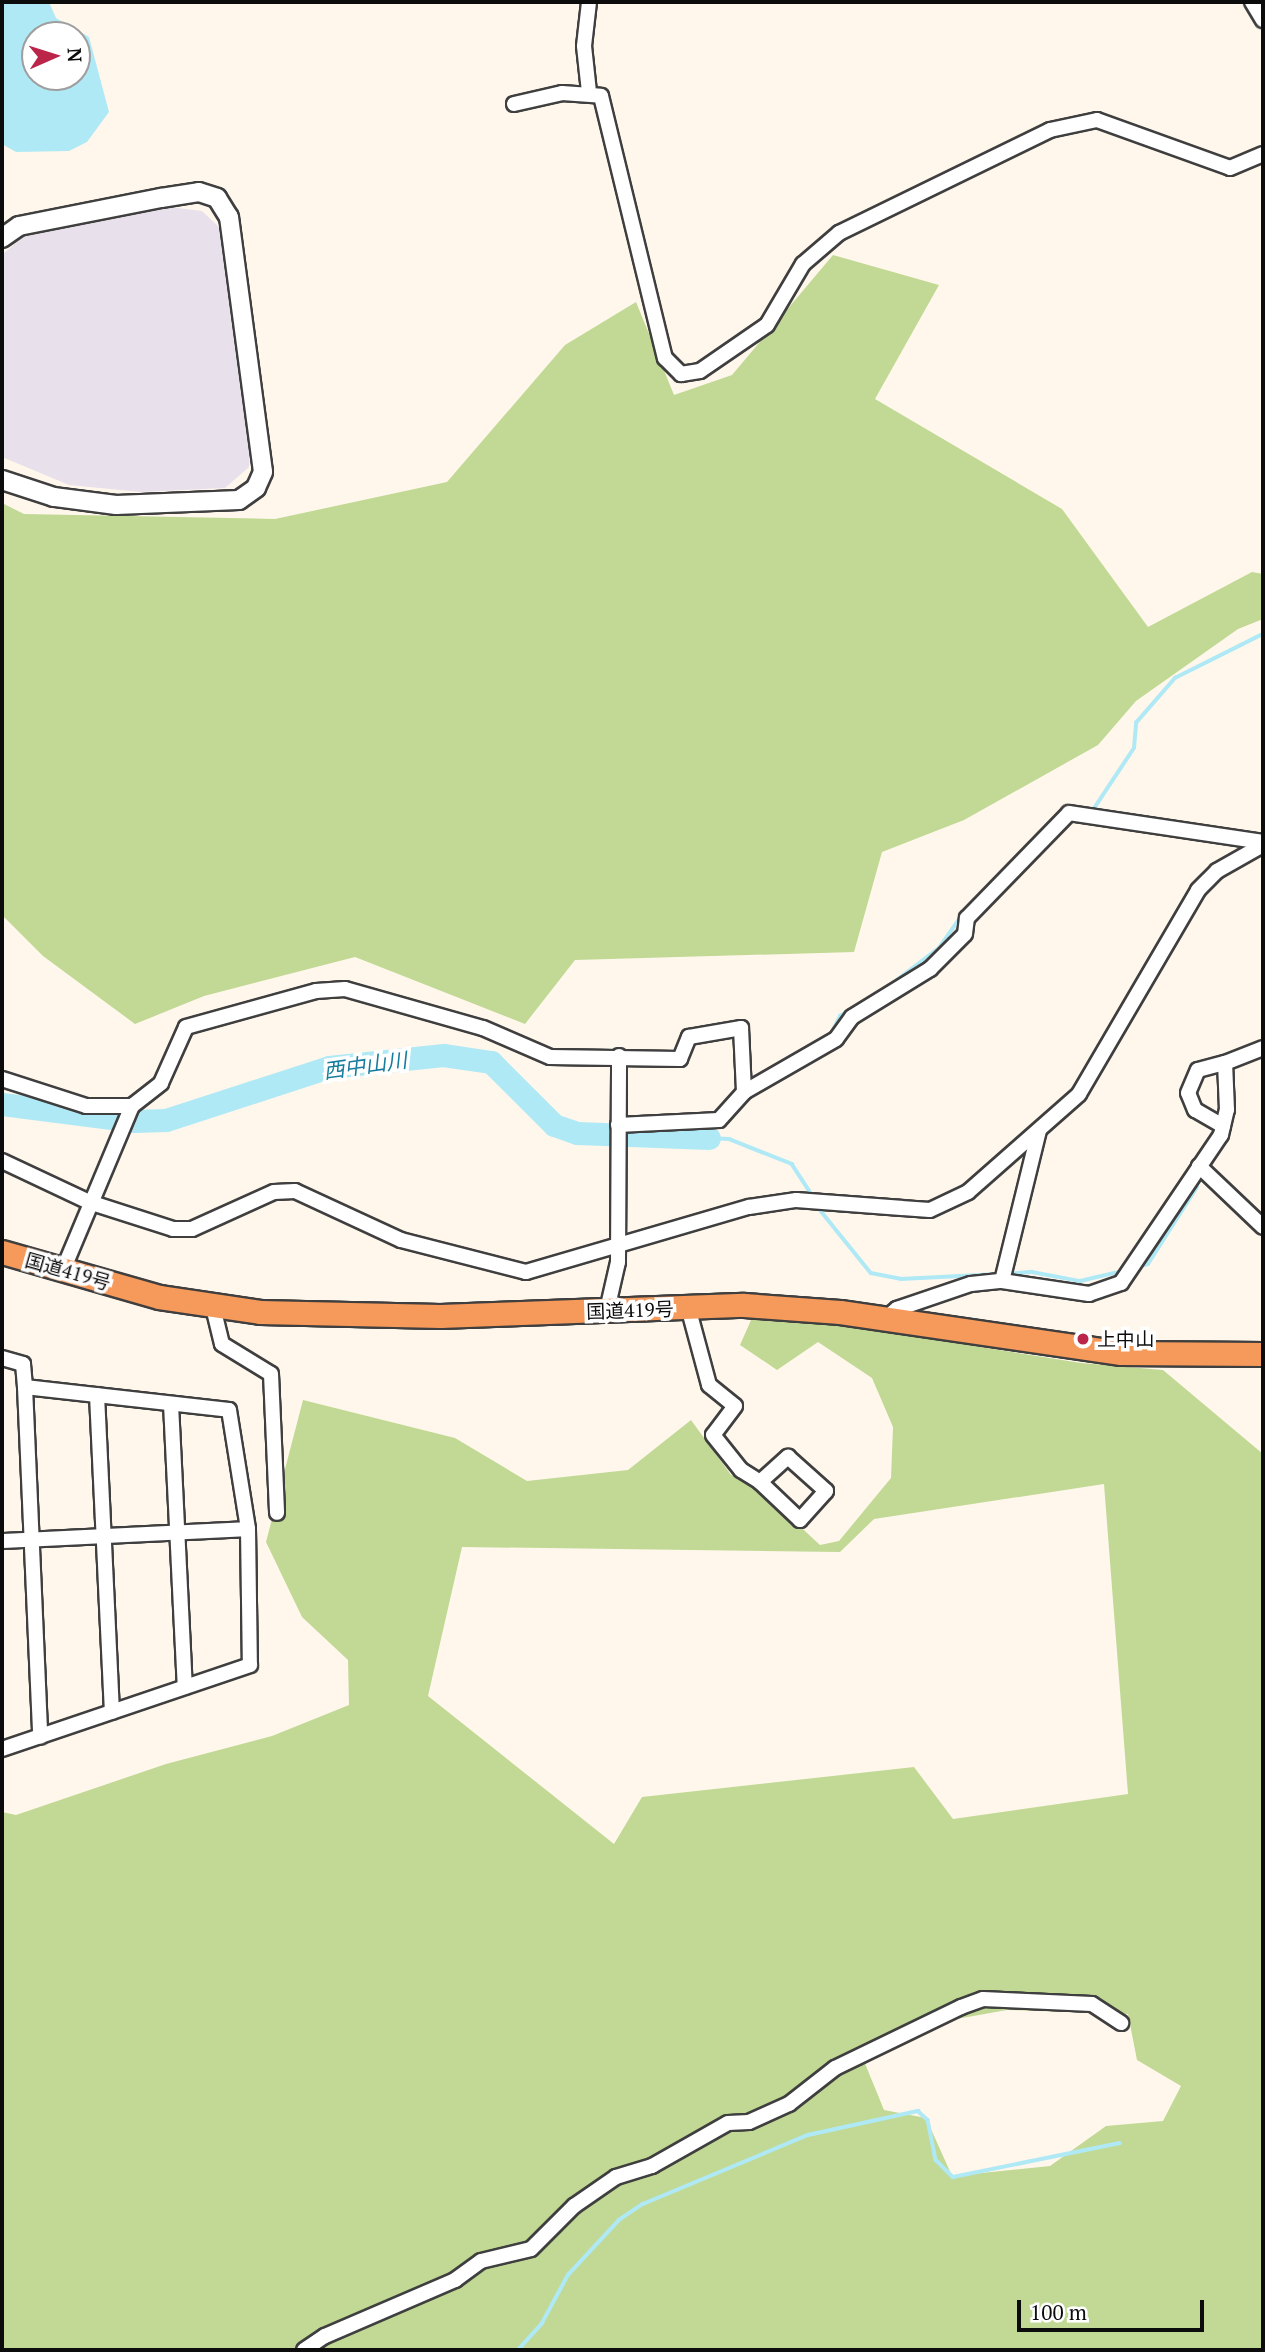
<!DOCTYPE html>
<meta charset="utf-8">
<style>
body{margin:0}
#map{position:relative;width:1265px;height:2352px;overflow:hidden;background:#fff7eb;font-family:"PT Serif","Noto Sans JP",serif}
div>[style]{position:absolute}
.industrial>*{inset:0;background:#e8e0eb}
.forest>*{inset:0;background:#c1d995}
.water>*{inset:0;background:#b0e9f6}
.stream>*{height:3.5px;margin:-1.75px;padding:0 1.75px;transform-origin:1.75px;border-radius:1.75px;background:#b0e9f6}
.river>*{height:23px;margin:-11.5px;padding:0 11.5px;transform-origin:11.5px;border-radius:11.5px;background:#b0e9f6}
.roads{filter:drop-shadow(2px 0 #3f3f3f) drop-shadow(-2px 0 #3f3f3f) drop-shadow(0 2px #3f3f3f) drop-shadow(0 -2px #3f3f3f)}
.minor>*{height:14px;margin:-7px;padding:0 7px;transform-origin:7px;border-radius:7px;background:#fff}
.tertiary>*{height:18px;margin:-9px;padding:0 9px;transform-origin:9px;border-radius:9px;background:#fff}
.trunk>*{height:23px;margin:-11.5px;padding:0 11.5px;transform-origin:11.5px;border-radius:11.5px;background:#f69a5b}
.dots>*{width:19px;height:19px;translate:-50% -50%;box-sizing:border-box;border:4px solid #fff;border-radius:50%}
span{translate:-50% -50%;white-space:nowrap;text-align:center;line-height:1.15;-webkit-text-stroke:7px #fff;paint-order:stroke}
.street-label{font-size:19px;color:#0c0c0c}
.poi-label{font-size:19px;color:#0c0c0c}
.left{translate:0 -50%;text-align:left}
.water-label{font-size:21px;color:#167c9d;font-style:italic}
.frame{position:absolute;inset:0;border:4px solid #0c0c0c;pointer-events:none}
.north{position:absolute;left:21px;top:21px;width:70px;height:70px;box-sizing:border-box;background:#fff;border:2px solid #9e9e9e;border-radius:50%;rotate:87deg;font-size:19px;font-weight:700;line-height:28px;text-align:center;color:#0c0c0c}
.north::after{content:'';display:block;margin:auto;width:24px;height:32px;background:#bb254a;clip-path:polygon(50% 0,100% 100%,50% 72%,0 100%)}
.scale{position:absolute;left:1017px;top:2300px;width:187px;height:32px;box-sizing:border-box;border:4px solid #0c0c0c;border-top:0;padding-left:9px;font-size:21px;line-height:24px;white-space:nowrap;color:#0c0c0c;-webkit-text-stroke:5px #fff;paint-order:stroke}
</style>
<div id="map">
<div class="industrial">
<i style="clip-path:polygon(169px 207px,202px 211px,220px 228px,250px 442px,249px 467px,225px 488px,141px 492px,69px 485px,2px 457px,2px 255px,25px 235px)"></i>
</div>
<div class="forest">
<i style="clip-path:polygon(833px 255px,939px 285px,875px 399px,1062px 509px,1148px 627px,1252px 572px,1263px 574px,1263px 619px,1238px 629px,1136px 701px,1098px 745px,964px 820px,882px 852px,854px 952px,575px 960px,525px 1024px,355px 957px,204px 996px,135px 1024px,43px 956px,2px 915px,2px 503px,24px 514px,275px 519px,447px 482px,565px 345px,636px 302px,674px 395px,732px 375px)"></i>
<i style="clip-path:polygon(evenodd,755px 1311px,1081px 1363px,1163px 1370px,1263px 1454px,1263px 2350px,2px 2350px,2px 1812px,16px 1815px,166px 1764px,272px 1736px,349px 1705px,348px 1660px,302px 1617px,266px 1542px,303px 1400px,455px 1438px,527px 1481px,628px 1470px,691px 1420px,731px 1475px,750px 1480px,820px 1545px,839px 1541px,891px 1478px,893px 1427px,872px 1378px,818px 1342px,777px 1370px,740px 1345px,755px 1311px,1104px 1484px,1128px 1794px,953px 1819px,914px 1767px,642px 1797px,614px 1844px,428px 1696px,462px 1547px,840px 1552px,874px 1519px,1104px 1484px,755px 1311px,1007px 2010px,1128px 2014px,1137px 2060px,1181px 2086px,1163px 2121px,1106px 2126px,1050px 2166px,952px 2176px,926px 2118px,884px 2110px,864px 2061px,934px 2023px,1007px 2010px)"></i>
</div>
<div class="water">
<i style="clip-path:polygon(evenodd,2px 2px,49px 2px,56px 18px,89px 37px,109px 112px,87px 142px,69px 151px,16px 152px,2px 144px,2px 2px,35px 35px,77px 35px,77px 77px,35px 77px,35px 35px)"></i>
</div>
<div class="stream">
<i style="left:1093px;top:810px;width:74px;rotate:-56.5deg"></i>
<i style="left:1134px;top:748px;width:25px;rotate:-85deg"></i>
<i style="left:1136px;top:723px;width:60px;rotate:-49.1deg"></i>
<i style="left:1175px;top:678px;width:98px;rotate:-26.6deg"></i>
<i style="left:884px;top:990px;width:69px;rotate:-37.4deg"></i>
<i style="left:939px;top:948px;width:45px;rotate:-54.9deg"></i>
<i style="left:830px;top:1036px;width:22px;rotate:-63deg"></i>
<i style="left:840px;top:1016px;width:12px;rotate:-31deg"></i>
<i style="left:713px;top:1115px;width:28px;rotate:-46deg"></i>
<i style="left:710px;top:1125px;width:13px;rotate:94deg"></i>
<i style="left:709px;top:1138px;width:20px;rotate:3deg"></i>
<i style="left:729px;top:1139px;width:68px;rotate:21.6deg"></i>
<i style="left:792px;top:1164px;width:38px;rotate:57deg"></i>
<i style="left:817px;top:1206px;width:86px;rotate:51.1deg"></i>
<i style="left:871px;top:1273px;width:31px;rotate:11deg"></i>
<i style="left:901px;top:1279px;width:98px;rotate:-2.9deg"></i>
<i style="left:1137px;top:1267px;width:11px;rotate:-15deg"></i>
<i style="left:1148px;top:1264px;width:91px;rotate:-57.5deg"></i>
<i style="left:1007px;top:1274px;width:25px;rotate:-5deg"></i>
<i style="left:1032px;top:1272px;width:49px;rotate:10.6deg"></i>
<i style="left:1080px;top:1281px;width:44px;rotate:-13.1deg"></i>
<i style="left:518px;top:2350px;width:36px;rotate:-48deg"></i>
<i style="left:542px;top:2323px;width:55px;rotate:-61.6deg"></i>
<i style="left:568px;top:2275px;width:75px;rotate:-47.2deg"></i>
<i style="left:619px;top:2220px;width:29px;rotate:-34deg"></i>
<i style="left:643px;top:2204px;width:179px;rotate:-22.7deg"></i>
<i style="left:808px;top:2135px;width:113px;rotate:-12.3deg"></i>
<i style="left:918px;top:2111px;width:13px;rotate:42deg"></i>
<i style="left:928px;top:2120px;width:41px;rotate:78.7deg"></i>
<i style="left:936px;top:2160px;width:24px;rotate:45deg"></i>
<i style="left:953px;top:2177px;width:170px;rotate:-11.5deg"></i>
</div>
<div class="river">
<i style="left:2px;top:1104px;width:134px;rotate:7.3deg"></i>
<i style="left:135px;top:1121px;width:31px;rotate:-2deg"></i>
<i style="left:166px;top:1120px;width:171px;rotate:-18deg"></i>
<i style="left:329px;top:1067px;width:115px;rotate:-6deg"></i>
<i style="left:443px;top:1055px;width:49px;rotate:8.3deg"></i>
<i style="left:491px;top:1062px;width:89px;rotate:45deg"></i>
<i style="left:554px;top:1125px;width:24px;rotate:19deg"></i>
<i style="left:577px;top:1133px;width:132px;rotate:2.2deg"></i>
</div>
<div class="roads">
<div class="minor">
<i style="left:1252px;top:2px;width:21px;rotate:59deg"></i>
<i style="left:589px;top:92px;width:46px;rotate:-96.2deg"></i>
<i style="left:584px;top:46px;width:44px;rotate:-83.5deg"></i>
<i style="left:514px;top:104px;width:49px;rotate:-12.9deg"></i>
<i style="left:562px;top:93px;width:39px;rotate:4deg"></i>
<i style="left:601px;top:96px;width:270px;rotate:76.3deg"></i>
<i style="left:665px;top:358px;width:23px;rotate:45deg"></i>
<i style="left:681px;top:374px;width:19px;rotate:-9deg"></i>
<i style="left:700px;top:371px;width:81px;rotate:-34.5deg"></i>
<i style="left:767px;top:325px;width:71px;rotate:-59.5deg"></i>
<i style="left:803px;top:264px;width:48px;rotate:-40.7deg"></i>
<i style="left:839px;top:233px;width:235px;rotate:-26deg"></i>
<i style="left:1050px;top:130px;width:48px;rotate:-12deg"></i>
<i style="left:1097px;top:120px;width:141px;rotate:19.8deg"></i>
<i style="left:1230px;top:168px;width:36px;rotate:-23deg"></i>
<i style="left:2px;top:1079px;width:88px;rotate:17.8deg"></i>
<i style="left:86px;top:1106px;width:46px"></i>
<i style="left:132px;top:1106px;width:37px;rotate:-38deg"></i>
<i style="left:161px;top:1083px;width:61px;rotate:-65.9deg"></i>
<i style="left:186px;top:1027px;width:135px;rotate:-15.5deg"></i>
<i style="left:316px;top:991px;width:29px;rotate:-4deg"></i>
<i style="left:345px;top:989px;width:143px;rotate:15.8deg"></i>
<i style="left:483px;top:1028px;width:73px;rotate:23.4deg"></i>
<i style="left:550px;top:1057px;width:130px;rotate:0.9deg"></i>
<i style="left:680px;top:1059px;width:24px;rotate:-68deg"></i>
<i style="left:689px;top:1037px;width:53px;rotate:-9.8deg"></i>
<i style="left:741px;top:1028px;width:64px;rotate:87.3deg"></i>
<i style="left:744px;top:1092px;width:106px;rotate:-29.9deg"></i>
<i style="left:836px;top:1039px;width:27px;rotate:-54deg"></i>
<i style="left:852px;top:1017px;width:92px;rotate:-31.6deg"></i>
<i style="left:930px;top:969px;width:49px;rotate:-45deg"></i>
<i style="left:965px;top:934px;width:16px;rotate:-83deg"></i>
<i style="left:967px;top:918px;width:146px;rotate:-45.8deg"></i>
<i style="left:1069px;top:813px;width:196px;rotate:8.5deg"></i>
<i style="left:618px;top:1125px;width:101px;rotate:-2.8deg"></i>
<i style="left:719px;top:1120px;width:38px;rotate:-48deg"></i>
<i style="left:1223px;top:1126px;width:32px;rotate:-150deg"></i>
<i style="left:1195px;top:1110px;width:18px;rotate:-112deg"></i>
<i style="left:1188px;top:1093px;width:25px;rotate:-67deg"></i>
<i style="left:1198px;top:1070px;width:28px;rotate:-15deg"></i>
<i style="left:2px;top:1161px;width:96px;rotate:25.2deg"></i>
<i style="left:89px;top:1202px;width:88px;rotate:17.8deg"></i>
<i style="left:173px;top:1229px;width:19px"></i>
<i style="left:192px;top:1229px;width:90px;rotate:-24.3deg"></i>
<i style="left:274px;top:1192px;width:21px;rotate:-3deg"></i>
<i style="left:295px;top:1191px;width:117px;rotate:24.8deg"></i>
<i style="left:401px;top:1240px;width:129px;rotate:14.4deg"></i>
<i style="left:526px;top:1272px;width:232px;rotate:-16.3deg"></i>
<i style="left:749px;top:1207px;width:48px;rotate:-8.5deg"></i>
<i style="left:796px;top:1200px;width:134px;rotate:4.3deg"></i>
<i style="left:930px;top:1210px;width:42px;rotate:-25.3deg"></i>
<i style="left:968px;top:1192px;width:148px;rotate:-41.4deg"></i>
<i style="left:1079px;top:1094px;width:236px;rotate:-59.7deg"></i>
<i style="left:1198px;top:890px;width:27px;rotate:-45deg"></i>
<i style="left:1217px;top:871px;width:53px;rotate:-29.5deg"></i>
<i style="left:1199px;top:1166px;width:88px;rotate:43.6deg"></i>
<i style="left:63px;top:1270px;width:178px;rotate:-67.2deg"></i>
<i style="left:1002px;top:1281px;width:155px;rotate:-76.2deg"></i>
<i style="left:212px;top:1303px;width:42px;rotate:76.3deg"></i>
<i style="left:222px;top:1344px;width:57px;rotate:31.5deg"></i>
<i style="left:271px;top:1374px;width:139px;rotate:87.5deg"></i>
<i style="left:688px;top:1307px;width:81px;rotate:74.9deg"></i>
<i style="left:709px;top:1385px;width:33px;rotate:39deg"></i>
<i style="left:735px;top:1406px;width:36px;rotate:127deg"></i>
<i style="left:713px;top:1435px;width:45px;rotate:51.3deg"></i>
<i style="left:741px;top:1470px;width:22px;rotate:32deg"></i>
<i style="left:760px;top:1482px;width:38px;rotate:-42deg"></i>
<i style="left:788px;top:1457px;width:51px;rotate:41.8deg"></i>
<i style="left:826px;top:1491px;width:39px;rotate:132deg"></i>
<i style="left:800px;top:1520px;width:55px;rotate:-136.5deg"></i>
<i style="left:607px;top:1310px;width:49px;rotate:-77.1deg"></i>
<i style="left:618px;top:1262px;width:206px;rotate:-89.7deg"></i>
<i style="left:885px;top:1319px;width:16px;rotate:-40deg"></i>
<i style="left:897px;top:1309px;width:78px;rotate:-18.7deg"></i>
<i style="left:971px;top:1284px;width:31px;rotate:-6deg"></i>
<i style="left:1002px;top:1281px;width:88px;rotate:8.5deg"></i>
<i style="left:1089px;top:1294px;width:34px;rotate:-19deg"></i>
<i style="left:1121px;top:1283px;width:179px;rotate:-56deg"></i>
<i style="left:1221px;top:1135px;width:26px;rotate:-77deg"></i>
<i style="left:1227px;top:1110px;width:47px;rotate:-92.4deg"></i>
<i style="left:1225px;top:1063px;width:41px;rotate:-21.5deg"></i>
<i style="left:2px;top:1358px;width:22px;rotate:16deg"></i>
<i style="left:23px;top:1364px;width:23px;rotate:85deg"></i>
<i style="left:25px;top:1387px;width:205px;rotate:6.4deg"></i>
<i style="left:229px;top:1410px;width:121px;rotate:80.9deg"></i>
<i style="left:248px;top:1529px;width:136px;rotate:89.2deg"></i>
<i style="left:250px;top:1665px;width:262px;rotate:161.3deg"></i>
<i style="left:25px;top:1387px;width:350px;rotate:87.5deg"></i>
<i style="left:97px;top:1395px;width:317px;rotate:87.3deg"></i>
<i style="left:171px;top:1404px;width:283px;rotate:87.2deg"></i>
<i style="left:2px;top:1541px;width:246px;rotate:-2.8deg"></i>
<i style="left:304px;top:2350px;width:25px;rotate:-34deg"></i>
<i style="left:325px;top:2336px;width:142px;rotate:-23.3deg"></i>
<i style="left:455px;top:2280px;width:32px;rotate:-36deg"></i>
<i style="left:481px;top:2261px;width:51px;rotate:-13.5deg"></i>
<i style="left:531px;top:2249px;width:61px;rotate:-45deg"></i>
<i style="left:574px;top:2206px;width:51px;rotate:-34.6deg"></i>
<i style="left:616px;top:2177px;width:38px;rotate:-17deg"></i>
<i style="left:652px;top:2166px;width:87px;rotate:-29.5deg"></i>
<i style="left:728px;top:2123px;width:21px;rotate:-3deg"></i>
<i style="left:749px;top:2122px;width:44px;rotate:-24.2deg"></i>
<i style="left:789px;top:2104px;width:58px;rotate:-38deg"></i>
<i style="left:835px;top:2068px;width:140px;rotate:-25.8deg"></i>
<i style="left:961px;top:2007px;width:23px;rotate:-20deg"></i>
<i style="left:983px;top:1999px;width:109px;rotate:2.6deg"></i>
<i style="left:1092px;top:2004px;width:35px;rotate:33deg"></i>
</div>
<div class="tertiary">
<i style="left:2px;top:238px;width:21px;rotate:-35deg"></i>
<i style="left:19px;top:226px;width:145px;rotate:-11.2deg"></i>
<i style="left:161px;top:198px;width:38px;rotate:-9deg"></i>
<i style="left:199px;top:192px;width:19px;rotate:18deg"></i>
<i style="left:217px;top:198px;width:22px;rotate:58deg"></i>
<i style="left:229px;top:217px;width:257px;rotate:82.4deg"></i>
<i style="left:263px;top:472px;width:17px;rotate:114deg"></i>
<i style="left:256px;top:488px;width:21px;rotate:145deg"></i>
<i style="left:239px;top:500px;width:123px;rotate:177.7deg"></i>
<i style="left:116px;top:505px;width:63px;rotate:-172.6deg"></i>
<i style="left:54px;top:497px;width:55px;rotate:-161.9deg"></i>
</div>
<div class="trunk">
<i style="left:2px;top:1252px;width:163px;rotate:16deg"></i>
<i style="left:159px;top:1297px;width:102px;rotate:8.4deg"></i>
<i style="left:260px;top:1312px;width:180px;rotate:1.3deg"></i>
<i style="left:440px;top:1316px;width:304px;rotate:-2.1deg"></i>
<i style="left:744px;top:1305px;width:96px;rotate:4.2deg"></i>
<i style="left:840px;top:1312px;width:284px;rotate:8.3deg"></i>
<i style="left:1121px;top:1353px;width:142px;rotate:0.4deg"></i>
</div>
</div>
<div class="dots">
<i style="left:1083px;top:1339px;background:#bb254a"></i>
</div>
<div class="street-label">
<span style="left:68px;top:1271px;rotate:16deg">国道419号</span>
<span style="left:630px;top:1310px;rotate:-2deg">国道419号</span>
</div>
<div class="poi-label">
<span class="left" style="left:1097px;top:1339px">上中山</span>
</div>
<div class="water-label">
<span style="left:365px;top:1065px;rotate:-8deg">西中山川</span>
</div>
<div class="frame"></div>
<div class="north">N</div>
<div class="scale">100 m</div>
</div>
